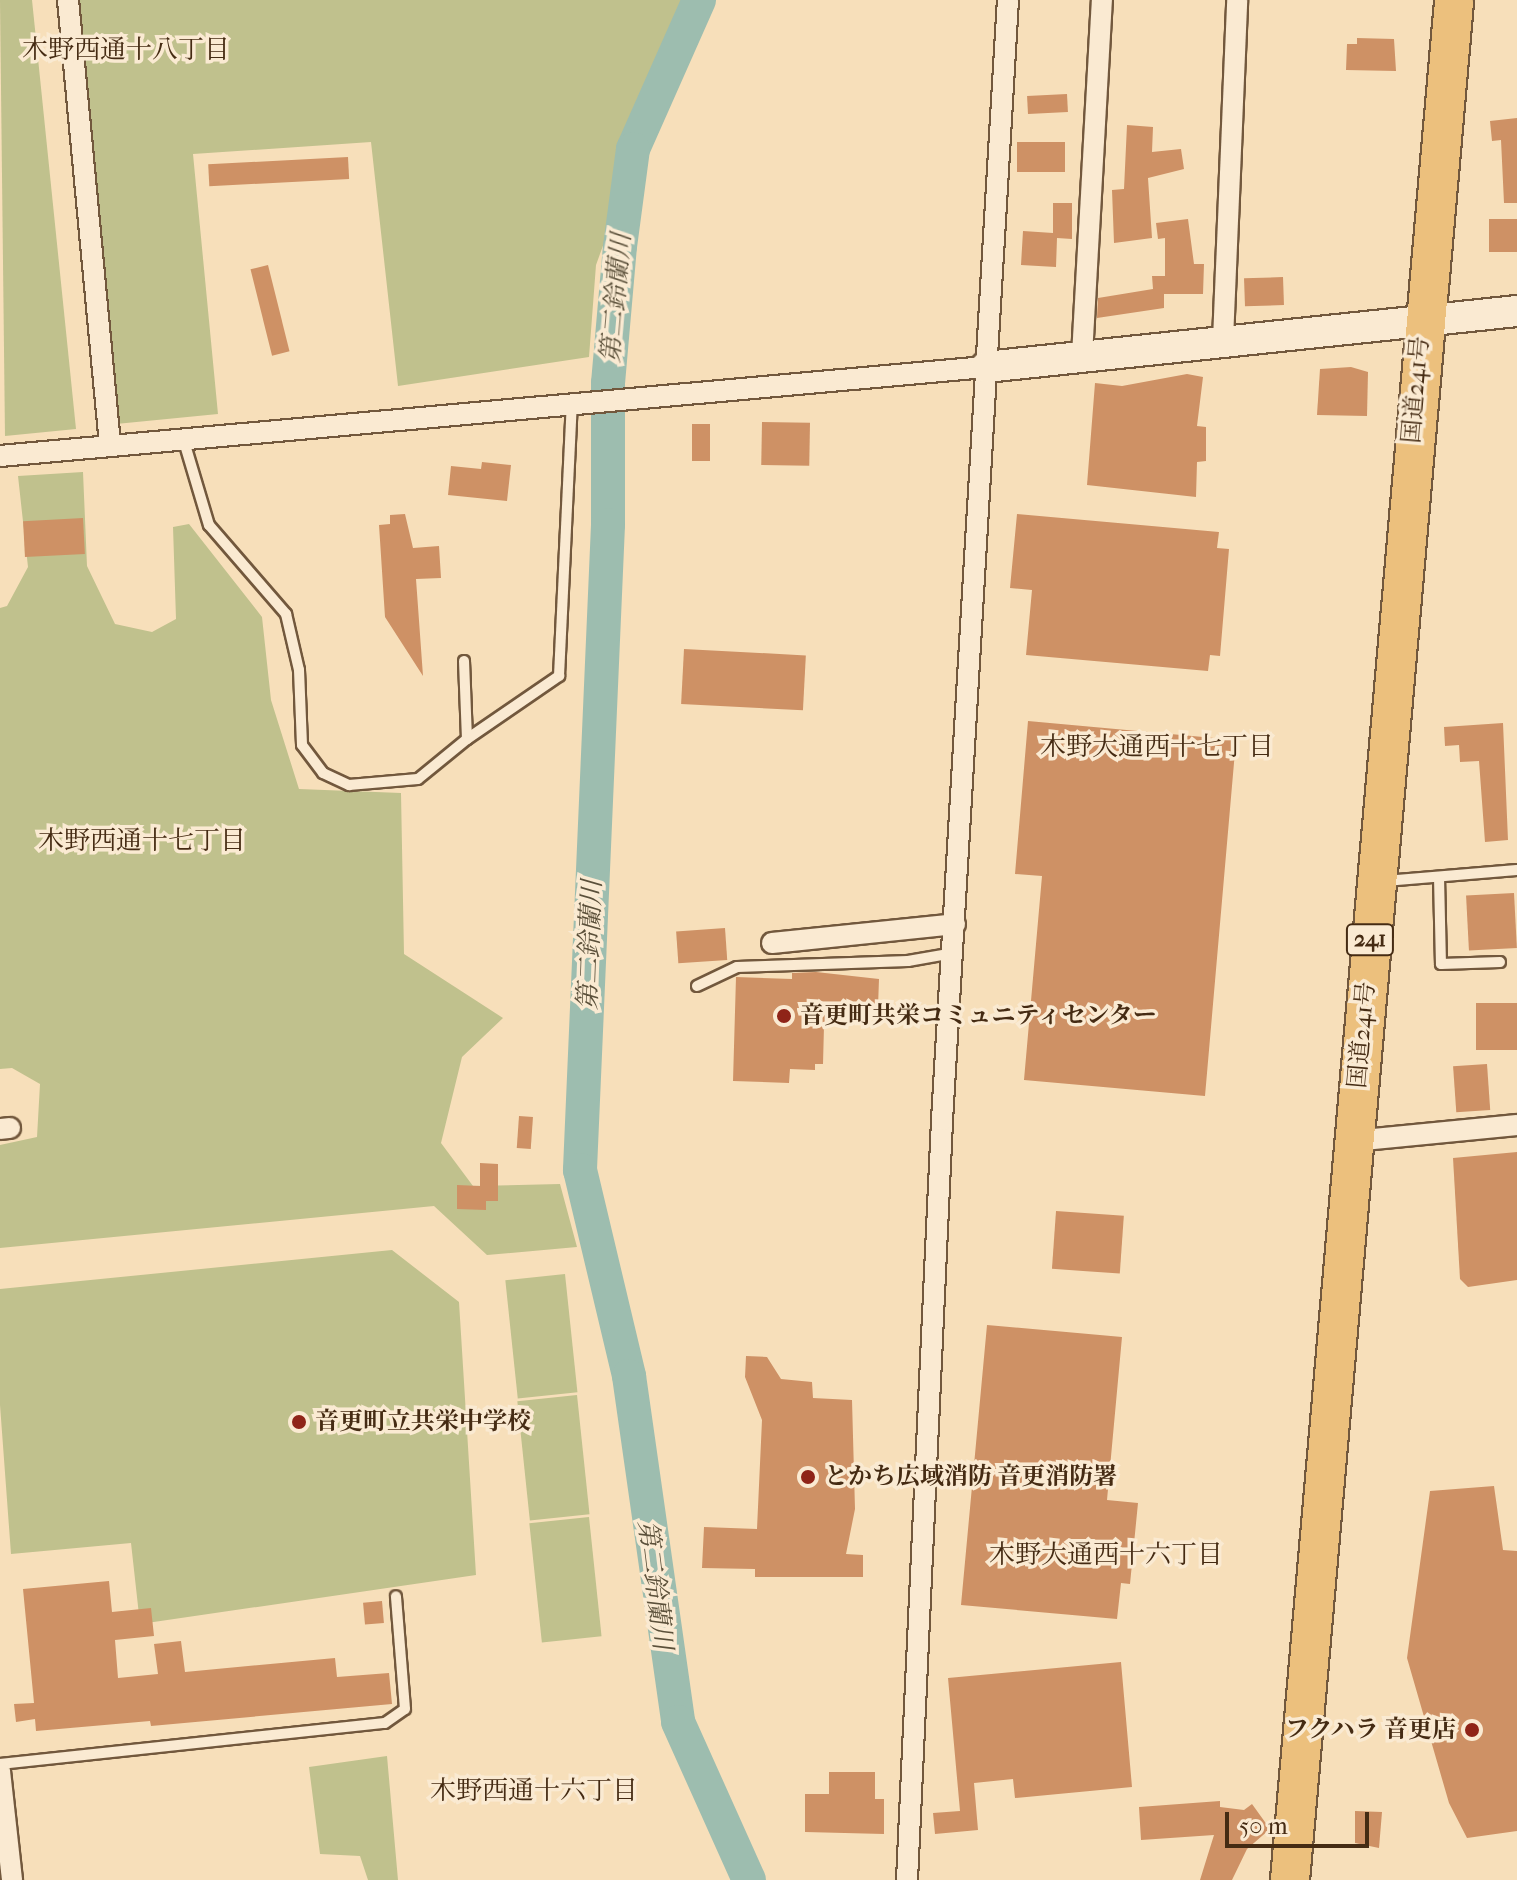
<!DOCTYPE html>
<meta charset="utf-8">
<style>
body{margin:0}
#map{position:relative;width:1517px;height:1880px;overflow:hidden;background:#f7dfba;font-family:"IM FELL French Canon","Noto Serif JP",serif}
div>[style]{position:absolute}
.green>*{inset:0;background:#c0c18d;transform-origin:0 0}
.river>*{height:34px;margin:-17px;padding:0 17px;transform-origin:17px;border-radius:17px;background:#9dbdaf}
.building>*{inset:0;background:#ce9165;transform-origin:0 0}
.roads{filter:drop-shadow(2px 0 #72583d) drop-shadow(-2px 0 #72583d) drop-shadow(0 2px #72583d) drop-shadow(0 -2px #72583d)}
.lane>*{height:10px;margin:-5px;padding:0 5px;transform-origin:5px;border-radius:5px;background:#faead2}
.street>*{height:20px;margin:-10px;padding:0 10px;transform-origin:10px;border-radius:10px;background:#faead2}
.secondary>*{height:30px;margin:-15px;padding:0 15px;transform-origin:15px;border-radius:15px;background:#faead2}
.highway>*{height:38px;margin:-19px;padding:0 19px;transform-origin:19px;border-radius:19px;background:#ecc07d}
.dots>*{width:22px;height:22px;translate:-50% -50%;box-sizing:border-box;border:4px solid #faead2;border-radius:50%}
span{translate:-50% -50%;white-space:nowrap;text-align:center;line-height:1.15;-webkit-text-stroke:7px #faead2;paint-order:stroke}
.shield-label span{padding:2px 6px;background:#faead2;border:2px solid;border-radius:6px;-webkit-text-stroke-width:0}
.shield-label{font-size:22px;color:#452b13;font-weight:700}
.street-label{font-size:24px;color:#452b13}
.poi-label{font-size:24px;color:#452b13;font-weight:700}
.left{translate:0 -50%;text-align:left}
.right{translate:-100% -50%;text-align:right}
.neighbourhood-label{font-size:26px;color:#452b13}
.water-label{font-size:26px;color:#5b503a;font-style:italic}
.scale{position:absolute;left:1225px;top:1812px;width:144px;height:36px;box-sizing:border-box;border:4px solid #452b13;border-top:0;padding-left:10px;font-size:24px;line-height:28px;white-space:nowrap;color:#452b13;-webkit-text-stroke:6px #faead2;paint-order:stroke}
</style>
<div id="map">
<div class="green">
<i style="clip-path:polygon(0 0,32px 0,76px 429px,5px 436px)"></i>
<i style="clip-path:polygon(78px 0,692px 0,596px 265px,589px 357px,398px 386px,371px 142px,193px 154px,218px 414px,116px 424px)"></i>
<i style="clip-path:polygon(83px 472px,87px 566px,115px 624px,152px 632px,176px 619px,173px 527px,189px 524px,262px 617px,271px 700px,299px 789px,401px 793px,404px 954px,503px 1018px,462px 1057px,441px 1143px,473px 1186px,560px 1184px,577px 1247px,487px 1255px,434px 1206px,0 1248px,0 1145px,37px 1137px,40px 1084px,12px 1068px,0 1069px,0 608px,7px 606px,28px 567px,18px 476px)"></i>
<i style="clip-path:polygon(392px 1250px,459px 1302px,476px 1575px,140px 1624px,131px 1543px,11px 1554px,0 1405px,0 1289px)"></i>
<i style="left:565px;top:1274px;width:119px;height:60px;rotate:84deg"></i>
<i style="left:577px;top:1395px;width:120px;height:60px;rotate:84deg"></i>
<i style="left:589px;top:1517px;width:120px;height:60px;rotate:84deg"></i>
<i style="clip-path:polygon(387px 1756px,398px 1880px,368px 1880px,360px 1856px,320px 1854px,309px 1767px)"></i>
</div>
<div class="river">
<i style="left:699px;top:0;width:163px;rotate:113.9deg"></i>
<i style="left:633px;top:149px;width:98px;rotate:97.6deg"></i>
<i style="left:620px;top:246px;width:138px;rotate:95deg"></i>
<i style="left:608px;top:383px;width:142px;rotate:90deg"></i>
<i style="left:608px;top:525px;width:646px;rotate:92.49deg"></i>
<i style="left:580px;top:1170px;width:212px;rotate:76.6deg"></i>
<i style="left:629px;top:1376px;width:349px;rotate:81.9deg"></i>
<i style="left:678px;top:1722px;width:173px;rotate:65.8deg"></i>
</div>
<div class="building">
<i style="clip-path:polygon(1357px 38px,1394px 39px,1396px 71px,1346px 70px,1347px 44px,1357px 44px)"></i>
<i style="left:1067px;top:94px;width:18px;height:40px;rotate:87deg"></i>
<i style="clip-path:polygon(1517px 118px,1517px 203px,1504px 203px,1501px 140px,1492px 141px,1490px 121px)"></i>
<i style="clip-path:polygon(1127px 125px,1153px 127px,1152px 152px,1181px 149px,1184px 169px,1148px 178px,1152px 238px,1114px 243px,1112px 190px,1124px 189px)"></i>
<i style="left:1017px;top:142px;width:48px;height:30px"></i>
<i style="left:348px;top:157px;width:22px;height:140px;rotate:87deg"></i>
<i style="clip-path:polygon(1053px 203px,1072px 203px,1072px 239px,1057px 238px,1056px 267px,1021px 265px,1023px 231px,1053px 233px)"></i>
<i style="clip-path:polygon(1188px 219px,1194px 264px,1204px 264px,1203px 294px,1164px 294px,1164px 308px,1097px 318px,1098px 298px,1153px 289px,1152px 276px,1165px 276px,1165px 238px,1158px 239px,1156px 223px)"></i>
<i style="left:1517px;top:219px;width:33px;height:28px;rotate:90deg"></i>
<i style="left:268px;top:265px;width:89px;height:18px;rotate:76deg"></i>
<i style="left:1283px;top:277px;width:28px;height:39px;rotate:88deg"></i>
<i style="clip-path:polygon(1351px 367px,1368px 372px,1367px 416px,1317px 415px,1320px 369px)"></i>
<i style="clip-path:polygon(1187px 374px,1203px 377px,1197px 426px,1206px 427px,1206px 461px,1197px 462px,1196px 497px,1087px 485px,1095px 383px,1122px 386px)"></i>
<i style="left:762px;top:422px;width:48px;height:43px;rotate:1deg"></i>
<i style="left:692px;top:424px;width:18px;height:37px"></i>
<i style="clip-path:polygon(482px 462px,511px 465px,507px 501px,448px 495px,451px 466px,481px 469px)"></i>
<i style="clip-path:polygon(405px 514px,413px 548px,439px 546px,441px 578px,416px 579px,423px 676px,385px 617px,379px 525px,390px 524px,390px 515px)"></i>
<i style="clip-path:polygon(1017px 514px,1219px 532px,1217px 548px,1229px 549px,1220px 656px,1210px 655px,1208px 671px,1026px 655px,1032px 590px,1010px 588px)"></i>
<i style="left:83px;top:518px;width:36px;height:60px;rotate:87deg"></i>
<i style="left:684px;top:649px;width:122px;height:55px;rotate:3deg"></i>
<i style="clip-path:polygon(1028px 721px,1236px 740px,1205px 1096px,1024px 1080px,1042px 876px,1015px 874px)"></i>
<i style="clip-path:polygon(1503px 723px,1508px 840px,1485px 842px,1479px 761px,1460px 762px,1459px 745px,1445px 746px,1444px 727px)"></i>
<i style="left:1514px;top:893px;width:55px;height:48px;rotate:87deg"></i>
<i style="left:725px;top:928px;width:32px;height:49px;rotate:86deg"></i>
<i style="clip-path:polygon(816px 972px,879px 979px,878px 1007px,833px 1005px,833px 1026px,824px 1026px,823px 1064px,815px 1064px,815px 1070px,790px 1069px,789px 1083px,733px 1081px,736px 977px,792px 979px,792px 973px)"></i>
<i style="left:1517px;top:1003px;width:47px;height:41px;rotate:90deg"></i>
<i style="left:1487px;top:1064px;width:46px;height:34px;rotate:86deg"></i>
<i style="left:519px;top:1116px;width:14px;height:32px;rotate:4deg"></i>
<i style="clip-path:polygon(1517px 1152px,1517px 1280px,1468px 1287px,1460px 1279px,1453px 1158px)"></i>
<i style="clip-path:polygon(480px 1163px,498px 1164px,498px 1201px,486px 1201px,486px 1210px,457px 1209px,457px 1185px,480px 1186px)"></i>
<i style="left:1056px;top:1211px;width:68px;height:58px;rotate:4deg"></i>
<i style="clip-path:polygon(987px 1325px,1122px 1337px,1107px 1500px,1138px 1503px,1130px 1584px,1121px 1583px,1117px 1619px,961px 1605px)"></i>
<i style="clip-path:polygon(746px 1356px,767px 1357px,781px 1379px,812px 1382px,813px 1398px,852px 1400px,855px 1509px,846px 1554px,863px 1555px,863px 1577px,755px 1577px,755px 1569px,702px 1568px,704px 1527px,757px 1529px,762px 1420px,745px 1377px)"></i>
<i style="clip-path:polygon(1494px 1486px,1503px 1550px,1517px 1551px,1517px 1831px,1467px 1838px,1449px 1803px,1407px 1658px,1430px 1491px)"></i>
<i style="clip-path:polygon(109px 1581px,112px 1612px,151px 1608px,154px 1636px,115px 1640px,118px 1678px,158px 1674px,154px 1644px,181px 1641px,185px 1672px,335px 1658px,337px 1677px,389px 1673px,392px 1704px,151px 1726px,150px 1721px,36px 1731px,35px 1719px,16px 1722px,14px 1704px,34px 1703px,23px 1589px)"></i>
<i style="left:382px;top:1601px;width:22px;height:19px;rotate:85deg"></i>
<i style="clip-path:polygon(1121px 1662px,1132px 1787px,1015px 1798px,1013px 1779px,974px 1783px,978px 1830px,935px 1834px,933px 1813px,960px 1811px,948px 1678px)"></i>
<i style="clip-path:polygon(829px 1772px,875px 1772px,875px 1799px,884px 1799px,884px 1834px,805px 1832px,805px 1794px,829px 1794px)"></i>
<i style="clip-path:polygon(1220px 1801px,1220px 1807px,1244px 1810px,1252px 1804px,1270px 1829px,1247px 1849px,1232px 1880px,1200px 1880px,1214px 1835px,1141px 1840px,1139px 1807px)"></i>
<i style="clip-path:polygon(1355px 1811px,1382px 1812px,1379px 1848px,1355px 1843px)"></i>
</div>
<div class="roads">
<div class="lane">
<i style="left:183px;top:438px;width:91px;rotate:73.4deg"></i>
<i style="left:209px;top:525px;width:118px;rotate:49.1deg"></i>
<i style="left:286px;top:614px;width:57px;rotate:76.9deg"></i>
<i style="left:299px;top:670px;width:75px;rotate:87.7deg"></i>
<i style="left:302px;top:745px;width:35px;rotate:53deg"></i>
<i style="left:323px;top:773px;width:29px;rotate:25deg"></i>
<i style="left:349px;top:785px;width:69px;rotate:-5deg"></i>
<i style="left:418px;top:779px;width:63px;rotate:-39.2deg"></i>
<i style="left:464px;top:661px;width:78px;rotate:87.8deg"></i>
<i style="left:467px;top:739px;width:112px;rotate:-34.4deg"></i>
<i style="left:559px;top:676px;width:273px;rotate:-87.3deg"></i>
<i style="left:1439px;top:877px;width:87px;rotate:88.7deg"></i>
<i style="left:1441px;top:964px;width:59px;rotate:-1.9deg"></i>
<i style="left:1385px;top:881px;width:132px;rotate:-4.8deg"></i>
<i style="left:697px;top:986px;width:44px;rotate:-25.4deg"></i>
<i style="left:737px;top:967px;width:171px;rotate:-2deg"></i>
<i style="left:908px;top:961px;width:47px;rotate:-9.9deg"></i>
<i style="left:0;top:1764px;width:387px;rotate:-6.1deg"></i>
<i style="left:385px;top:1723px;width:24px;rotate:-35deg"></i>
<i style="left:405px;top:1709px;width:113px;rotate:-94.6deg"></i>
</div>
<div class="street">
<i style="left:68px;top:0;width:447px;rotate:84.6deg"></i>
<i style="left:1223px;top:340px;width:340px;rotate:-87.6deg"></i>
<i style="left:1082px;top:356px;width:357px;rotate:-86.8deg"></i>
<i style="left:0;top:456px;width:990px;rotate:-5.16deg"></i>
<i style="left:772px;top:943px;width:184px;rotate:-5.9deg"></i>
<i style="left:0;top:1129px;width:10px;rotate:-6deg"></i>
<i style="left:1353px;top:1141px;width:165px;rotate:-5.6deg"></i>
<i style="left:0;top:1771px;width:110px;rotate:83.7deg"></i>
<i style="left:907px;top:1880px;width:761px;rotate:-87.36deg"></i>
<i style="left:942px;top:1120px;width:1122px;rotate:-86.63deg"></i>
</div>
<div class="secondary">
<i style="left:986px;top:367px;width:534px;rotate:-6.02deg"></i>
</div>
<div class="highway">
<i style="left:1290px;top:1880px;width:1887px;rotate:-85.01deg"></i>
</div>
</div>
<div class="dots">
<i style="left:784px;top:1016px;background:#8f2418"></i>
<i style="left:299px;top:1422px;background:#8f2418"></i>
<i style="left:808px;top:1477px;background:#8f2418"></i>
<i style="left:1472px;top:1730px;background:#8f2418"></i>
</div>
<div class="shield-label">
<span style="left:1370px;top:940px">241</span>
</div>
<div class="street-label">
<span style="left:1416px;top:390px;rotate:-85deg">国道241号</span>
<span style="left:1362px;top:1035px;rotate:-85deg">国道241号</span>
</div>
<div class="poi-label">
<span class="left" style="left:800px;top:1016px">音更町共栄コミュニティセンター</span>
<span class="left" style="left:315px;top:1422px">音更町立共栄中学校</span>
<span class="left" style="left:824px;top:1477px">とかち広域消防 音更消防署</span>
<span class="right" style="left:1456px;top:1730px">フクハラ 音更店</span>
</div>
<div class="neighbourhood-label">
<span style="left:126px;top:50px">木野西通十八丁目</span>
<span style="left:1157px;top:747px">木野大通西十七丁目</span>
<span style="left:142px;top:841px">木野西通十七丁目</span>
<span style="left:1106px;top:1555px">木野大通西十六丁目</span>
<span style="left:534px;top:1791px">木野西通十六丁目</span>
</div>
<div class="water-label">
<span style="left:616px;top:298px;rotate:-85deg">第二鈴蘭川</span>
<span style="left:590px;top:945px;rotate:-88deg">第二鈴蘭川</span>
<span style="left:655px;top:1585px;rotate:83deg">第二鈴蘭川</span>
</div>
<div class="scale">50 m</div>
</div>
